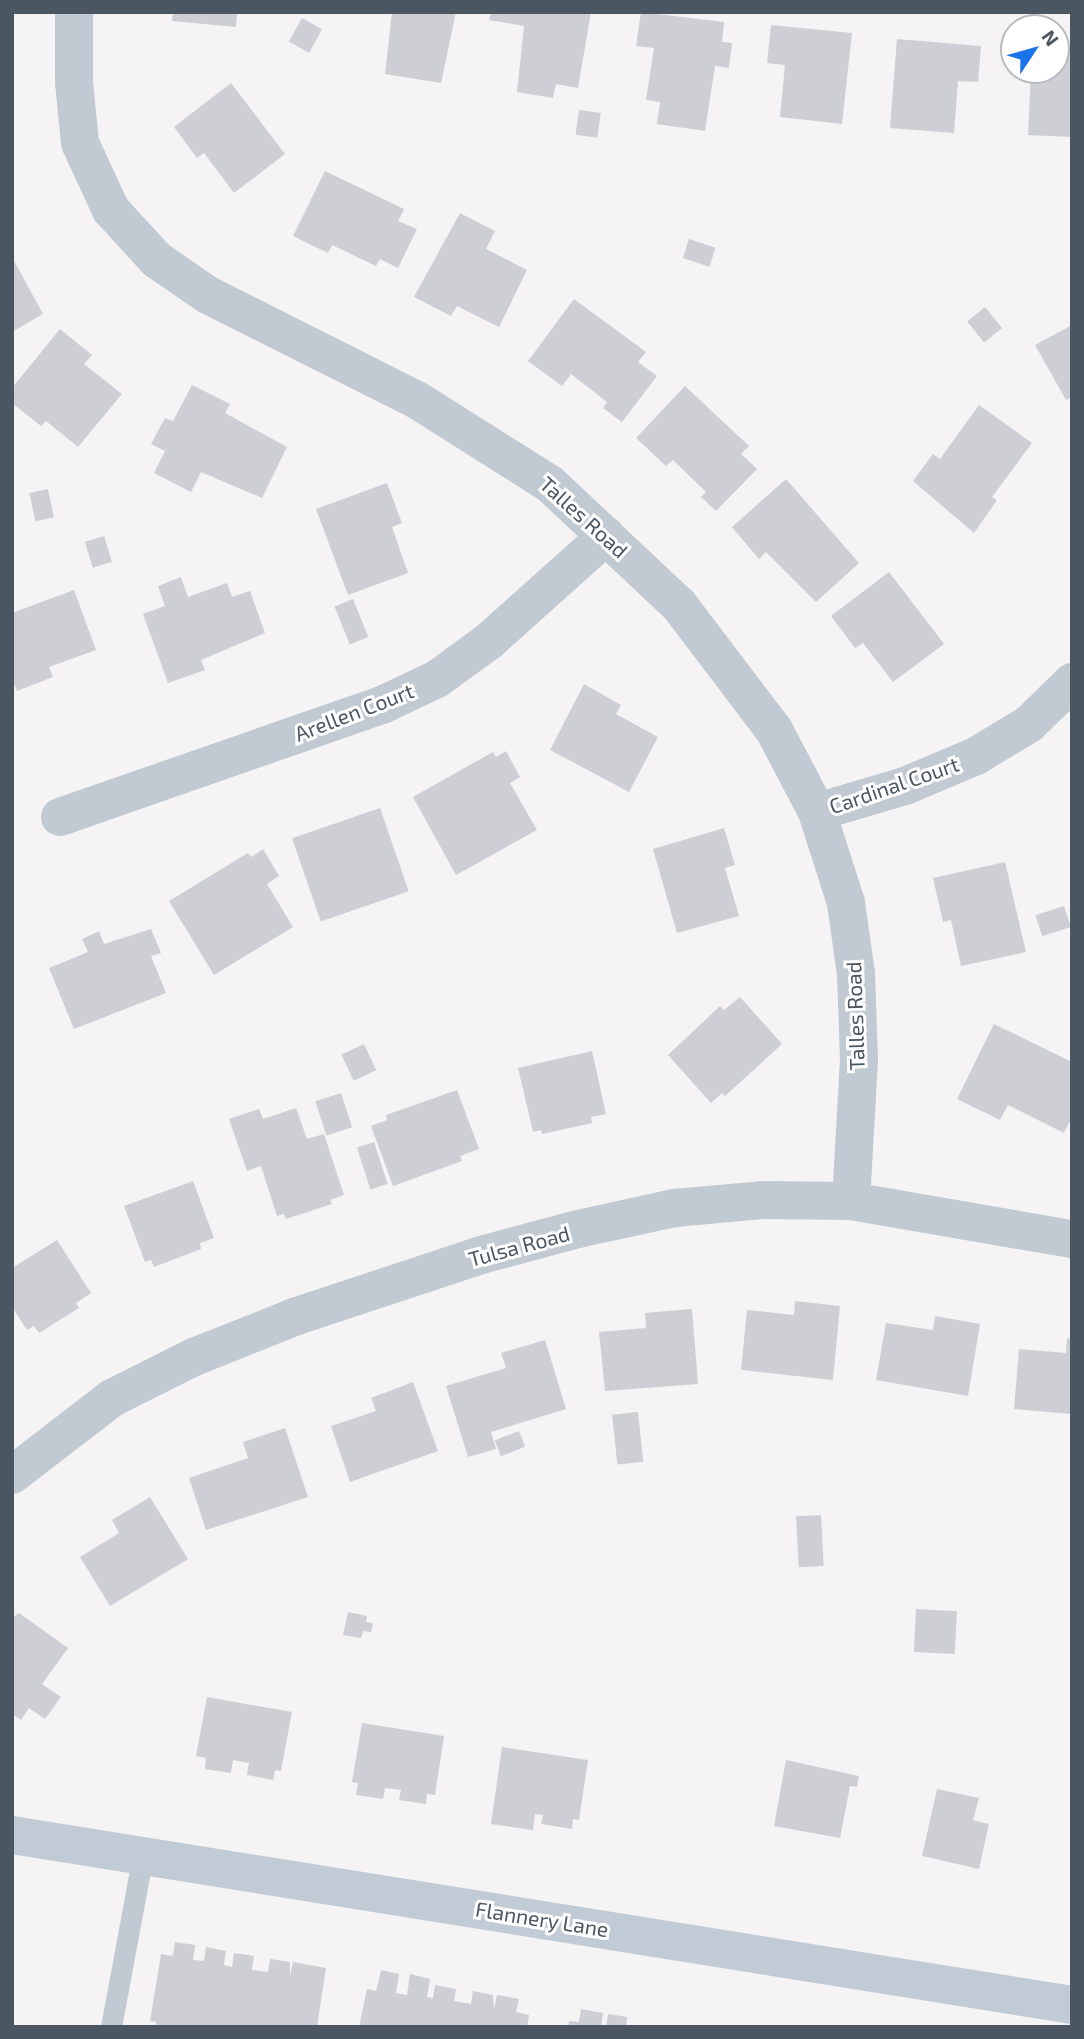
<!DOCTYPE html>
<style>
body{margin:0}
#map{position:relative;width:1084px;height:2039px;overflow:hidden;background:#f5f3f3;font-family:"Exo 2",sans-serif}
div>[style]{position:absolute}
.building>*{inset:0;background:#cdcfd5;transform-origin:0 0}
.lane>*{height:21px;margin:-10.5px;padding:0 10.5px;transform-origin:10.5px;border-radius:10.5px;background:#c1cad2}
.street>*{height:38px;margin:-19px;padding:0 19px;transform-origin:19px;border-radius:19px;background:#c1cad2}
.secondary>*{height:38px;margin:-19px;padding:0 19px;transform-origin:19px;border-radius:19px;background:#c1cbd6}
span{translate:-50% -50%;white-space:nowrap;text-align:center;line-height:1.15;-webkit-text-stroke:6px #fff;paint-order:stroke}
.street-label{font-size:21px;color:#4a5661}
.frame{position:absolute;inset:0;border:14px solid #4a5661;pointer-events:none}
.north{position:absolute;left:1000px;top:14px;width:70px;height:70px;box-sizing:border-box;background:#fff;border:2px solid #b7bbc0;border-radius:50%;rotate:54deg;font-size:19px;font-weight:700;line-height:28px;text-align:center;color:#4a5661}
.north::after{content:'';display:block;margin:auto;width:24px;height:32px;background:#1a73e8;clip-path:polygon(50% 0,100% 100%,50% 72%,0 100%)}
</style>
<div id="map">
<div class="building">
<i style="clip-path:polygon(173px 12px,237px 12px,236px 27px,172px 21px)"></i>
<i style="clip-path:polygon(392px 12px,456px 12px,441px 83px,385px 74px)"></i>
<i style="clip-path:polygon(491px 12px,591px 12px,578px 88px,556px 84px,553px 98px,517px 92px,524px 26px,489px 20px)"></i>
<i style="clip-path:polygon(641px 12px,724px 22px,722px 42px,732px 43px,729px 68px,715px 66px,705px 131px,657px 124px,660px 102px,646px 100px,654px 48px,636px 46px)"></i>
<i style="left:302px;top:18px;width:23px;height:27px;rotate:29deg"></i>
<i style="clip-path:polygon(771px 25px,852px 33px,842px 124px,780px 117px,785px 65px,767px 63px)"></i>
<i style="clip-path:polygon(897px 39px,981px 46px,978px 82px,958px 81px,954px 133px,890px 128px)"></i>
<i style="clip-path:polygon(1056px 49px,1072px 50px,1072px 137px,1028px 135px,1031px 70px,1056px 70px)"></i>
<i style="clip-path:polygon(231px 83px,285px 154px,234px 193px,204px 153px,197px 158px,174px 127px)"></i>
<i style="left:579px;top:110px;width:22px;height:25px;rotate:8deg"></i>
<i style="clip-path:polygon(325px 171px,404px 209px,398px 221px,417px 229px,398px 268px,380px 259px,376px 266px,332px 245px,328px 253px,293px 236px)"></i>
<i style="clip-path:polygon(460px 213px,495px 231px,486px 249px,527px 270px,499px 327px,457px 306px,451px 316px,414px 297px)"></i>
<i style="left:689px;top:239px;width:28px;height:20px;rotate:18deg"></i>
<i style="clip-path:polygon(12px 257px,43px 314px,12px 332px)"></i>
<i style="clip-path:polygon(574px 299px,646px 352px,638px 362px,657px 376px,622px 422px,603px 408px,607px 402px,571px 374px,562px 386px,528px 361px)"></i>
<i style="left:985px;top:307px;width:27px;height:23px;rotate:51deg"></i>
<i style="clip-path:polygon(1072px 325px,1072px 397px,1066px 400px,1035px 345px)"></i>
<i style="clip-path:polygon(60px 329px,92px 355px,84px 364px,122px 394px,78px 447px,46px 421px,41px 426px,12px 403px,12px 388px)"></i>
<i style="clip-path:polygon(192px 385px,230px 404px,225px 413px,287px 447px,262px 498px,201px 472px,191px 492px,154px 473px,165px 451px,151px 444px,165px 418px,173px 421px)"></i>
<i style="clip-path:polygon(685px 386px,749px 446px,741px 454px,757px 469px,716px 511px,701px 497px,706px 492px,673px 460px,666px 466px,636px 438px)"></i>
<i style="clip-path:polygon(979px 405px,1032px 443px,992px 497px,997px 500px,974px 533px,913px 481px,933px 454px,940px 459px)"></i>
<i style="clip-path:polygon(786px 479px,859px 563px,816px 602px,766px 552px,759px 559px,732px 527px)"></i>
<i style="clip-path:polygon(387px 483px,402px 523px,392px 527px,408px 573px,348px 595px,316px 509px)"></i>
<i style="left:48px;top:489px;width:29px;height:19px;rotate:78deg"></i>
<i style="left:104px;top:536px;width:27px;height:20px;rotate:73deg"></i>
<i style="clip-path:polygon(889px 572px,944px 644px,893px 682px,863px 643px,855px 648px,831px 616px)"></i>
<i style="clip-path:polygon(181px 577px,188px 597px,227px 583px,232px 597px,250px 591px,265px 633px,201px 660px,205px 670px,168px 683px,143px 614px,165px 606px,158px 586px)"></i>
<i style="clip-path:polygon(74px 590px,96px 650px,49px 667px,53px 677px,17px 691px,12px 679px,12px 613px)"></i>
<i style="left:353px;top:599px;width:41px;height:20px;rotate:68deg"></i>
<i style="clip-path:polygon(584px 684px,621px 705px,616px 714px,658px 737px,629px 792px,550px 750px)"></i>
<i style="clip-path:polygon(506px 751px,520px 777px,510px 783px,537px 830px,456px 875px,413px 797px,493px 752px,496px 757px)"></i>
<i style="left:380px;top:808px;width:88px;height:93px;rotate:71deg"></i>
<i style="clip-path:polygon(724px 828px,735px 865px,725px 868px,739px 916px,677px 933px,653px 849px)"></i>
<i style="clip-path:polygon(263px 849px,279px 876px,267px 884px,293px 927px,214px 975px,169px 901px,248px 853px,251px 857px)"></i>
<i style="clip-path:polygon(1005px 862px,1026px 952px,961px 966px,951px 920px,943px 922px,933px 878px)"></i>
<i style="left:1064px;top:906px;width:22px;height:30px;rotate:72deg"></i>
<i style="clip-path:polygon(151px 929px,161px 953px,151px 956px,166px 993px,74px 1029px,49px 968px,88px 952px,82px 939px,99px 931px,104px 944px)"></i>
<i style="clip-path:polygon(740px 997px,782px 1044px,725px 1096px,722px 1093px,711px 1103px,668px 1055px,720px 1006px,724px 1010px)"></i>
<i style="clip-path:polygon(994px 1024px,1072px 1062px,1072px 1117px,1064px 1133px,1008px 1105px,1000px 1120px,957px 1099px)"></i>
<i style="left:364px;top:1044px;width:29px;height:25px;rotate:65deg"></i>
<i style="clip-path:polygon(592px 1051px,606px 1114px,591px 1117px,592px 1123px,542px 1134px,541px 1130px,533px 1132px,518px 1068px)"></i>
<i style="clip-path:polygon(457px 1090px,479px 1149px,460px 1156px,462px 1161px,393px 1186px,371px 1126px,387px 1120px,386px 1115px)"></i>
<i style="left:341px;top:1093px;width:36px;height:27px;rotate:72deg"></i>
<i style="clip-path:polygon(296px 1108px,307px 1139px,324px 1134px,344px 1195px,330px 1200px,332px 1204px,286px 1219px,284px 1214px,277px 1216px,261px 1166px,247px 1171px,229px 1119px,259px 1109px,263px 1119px)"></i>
<i style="left:374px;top:1142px;width:44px;height:18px;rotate:72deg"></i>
<i style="clip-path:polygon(193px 1181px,214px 1238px,200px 1243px,201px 1249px,154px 1267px,151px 1260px,145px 1262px,124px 1206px)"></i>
<i style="clip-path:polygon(57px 1240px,91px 1293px,76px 1303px,79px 1308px,39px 1333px,34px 1326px,27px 1330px,12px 1307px,12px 1268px)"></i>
<i style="clip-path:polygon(795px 1301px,840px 1306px,833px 1380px,741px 1370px,747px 1310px,794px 1315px)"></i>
<i style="clip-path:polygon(692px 1309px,698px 1384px,605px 1391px,599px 1332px,646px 1328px,645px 1313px)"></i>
<i style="clip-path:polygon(935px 1316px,980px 1324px,968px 1396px,876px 1380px,886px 1323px,933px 1330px)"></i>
<i style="clip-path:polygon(1067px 1338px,1072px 1339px,1072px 1414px,1014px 1409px,1019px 1349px,1066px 1353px)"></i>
<i style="clip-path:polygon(545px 1340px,566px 1409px,491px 1432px,496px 1449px,468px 1457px,446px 1386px,506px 1368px,501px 1353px)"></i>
<i style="clip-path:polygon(413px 1382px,438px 1451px,350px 1482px,331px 1426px,376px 1411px,371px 1398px)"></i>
<i style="left:638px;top:1412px;width:50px;height:26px;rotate:84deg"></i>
<i style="clip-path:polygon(285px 1428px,308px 1497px,206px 1530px,189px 1478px,248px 1458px,243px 1442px)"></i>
<i style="left:519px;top:1431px;width:17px;height:26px;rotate:69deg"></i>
<i style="clip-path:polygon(150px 1497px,188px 1559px,110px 1606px,80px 1557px,119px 1533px,112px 1520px)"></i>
<i style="left:821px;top:1515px;width:51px;height:25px;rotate:87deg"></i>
<i style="left:916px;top:1609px;width:41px;height:43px;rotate:3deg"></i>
<i style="clip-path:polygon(348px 1612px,367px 1616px,366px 1622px,373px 1623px,371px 1632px,363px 1631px,361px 1638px,343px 1635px)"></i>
<i style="clip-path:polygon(19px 1613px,68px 1648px,42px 1684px,61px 1697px,45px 1719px,29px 1708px,21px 1720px,12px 1714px,12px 1618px)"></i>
<i style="clip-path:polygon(207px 1697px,292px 1712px,281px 1771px,275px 1770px,273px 1780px,247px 1775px,249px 1763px,233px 1760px,231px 1773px,205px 1769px,206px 1758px,196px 1756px)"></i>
<i style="clip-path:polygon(362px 1723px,444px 1736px,435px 1795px,427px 1794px,426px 1804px,399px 1800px,401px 1790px,385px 1788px,383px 1799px,356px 1795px,358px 1783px,352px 1782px)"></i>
<i style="clip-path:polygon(502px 1747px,588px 1760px,579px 1820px,573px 1819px,572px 1829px,541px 1824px,543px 1815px,535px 1814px,533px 1830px,491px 1824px)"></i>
<i style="clip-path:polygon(786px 1760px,859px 1776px,857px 1787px,850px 1786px,840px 1838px,774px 1826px)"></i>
<i style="clip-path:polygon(937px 1789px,979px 1798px,973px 1820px,989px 1824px,979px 1869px,922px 1856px)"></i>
<i style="clip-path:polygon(175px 1942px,195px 1945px,193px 1960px,204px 1961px,206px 1947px,226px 1951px,224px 1965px,232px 1967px,234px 1953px,254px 1956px,252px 1970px,268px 1972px,270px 1959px,290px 1962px,290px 1976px,293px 1962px,326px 1968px,317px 2027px,155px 2027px,156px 2022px,150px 2021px,161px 1954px,173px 1956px)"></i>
<i style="clip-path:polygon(381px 1970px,399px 1974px,396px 1993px,407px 1995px,410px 1974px,430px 1979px,427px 1997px,433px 1998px,435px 1985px,456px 1989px,454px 2001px,471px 2004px,473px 1991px,493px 1995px,494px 2009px,497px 1995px,519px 1999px,516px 2012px,529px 2015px,527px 2027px,359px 2027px,367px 1989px,376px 1991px)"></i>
<i style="clip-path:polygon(581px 2009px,603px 2013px,601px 2027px,568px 2027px,569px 2021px,579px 2022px)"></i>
<i style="clip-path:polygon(608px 2014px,627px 2017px,626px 2027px,606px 2027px)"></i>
</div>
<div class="lane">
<i style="left:111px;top:2027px;width:175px;rotate:-79.5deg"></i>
</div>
<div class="street">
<i style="left:74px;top:12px;width:70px;rotate:90deg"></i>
<i style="left:74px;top:82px;width:61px;rotate:84.4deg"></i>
<i style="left:80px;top:143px;width:74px;rotate:65.2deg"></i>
<i style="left:111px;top:210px;width:68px;rotate:47.4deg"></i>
<i style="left:157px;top:260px;width:62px;rotate:34.5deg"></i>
<i style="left:208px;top:295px;width:234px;rotate:26.7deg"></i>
<i style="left:417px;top:400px;width:157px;rotate:32.3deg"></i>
<i style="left:550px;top:484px;width:177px;rotate:43.2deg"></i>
<i style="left:679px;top:605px;width:157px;rotate:52.8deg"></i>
<i style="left:774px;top:730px;width:93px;rotate:62.3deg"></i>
<i style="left:817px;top:812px;width:96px;rotate:72.3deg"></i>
<i style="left:846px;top:903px;width:72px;rotate:82deg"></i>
<i style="left:856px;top:974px;width:85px;rotate:88deg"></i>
<i style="left:859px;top:1059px;width:142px;rotate:93.2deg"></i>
<i style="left:817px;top:812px;width:92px;rotate:-16.5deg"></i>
<i style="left:905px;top:786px;width:77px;rotate:-22.9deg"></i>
<i style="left:976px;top:756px;width:62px;rotate:-31.1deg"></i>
<i style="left:1029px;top:724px;width:60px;rotate:-44.3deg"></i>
<i style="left:60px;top:817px;width:341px;rotate:-19.2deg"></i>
<i style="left:382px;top:705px;width:61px;rotate:-25.3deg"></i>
<i style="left:437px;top:679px;width:63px;rotate:-36deg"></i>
<i style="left:488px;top:642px;width:159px;rotate:-41.9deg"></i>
<i style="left:12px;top:1475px;width:126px;rotate:-37.6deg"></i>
<i style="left:112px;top:1398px;width:92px;rotate:-26.6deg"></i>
<i style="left:194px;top:1357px;width:111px;rotate:-21.7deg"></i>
<i style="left:297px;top:1316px;width:194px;rotate:-18.3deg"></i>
<i style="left:481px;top:1255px;width:100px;rotate:-15deg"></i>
<i style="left:578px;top:1229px;width:98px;rotate:-12.3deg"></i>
<i style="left:674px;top:1208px;width:89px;rotate:-5.1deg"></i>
<i style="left:763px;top:1200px;width:88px;rotate:0.7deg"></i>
<i style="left:851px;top:1201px;width:224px;rotate:9.8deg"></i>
</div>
<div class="secondary">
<i style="left:12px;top:1835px;width:1074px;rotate:9.11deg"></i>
</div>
<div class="street-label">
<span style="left:584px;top:517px;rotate:42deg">Talles Road</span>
<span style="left:354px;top:712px;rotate:-21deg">Arellen Court</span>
<span style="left:894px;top:785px;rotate:-19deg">Cardinal Court</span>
<span style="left:855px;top:1016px;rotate:-92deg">Talles Road</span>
<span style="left:519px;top:1246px;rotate:-15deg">Tulsa Road</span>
<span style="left:542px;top:1919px;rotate:9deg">Flannery Lane</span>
</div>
<div class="frame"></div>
<div class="north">N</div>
</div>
